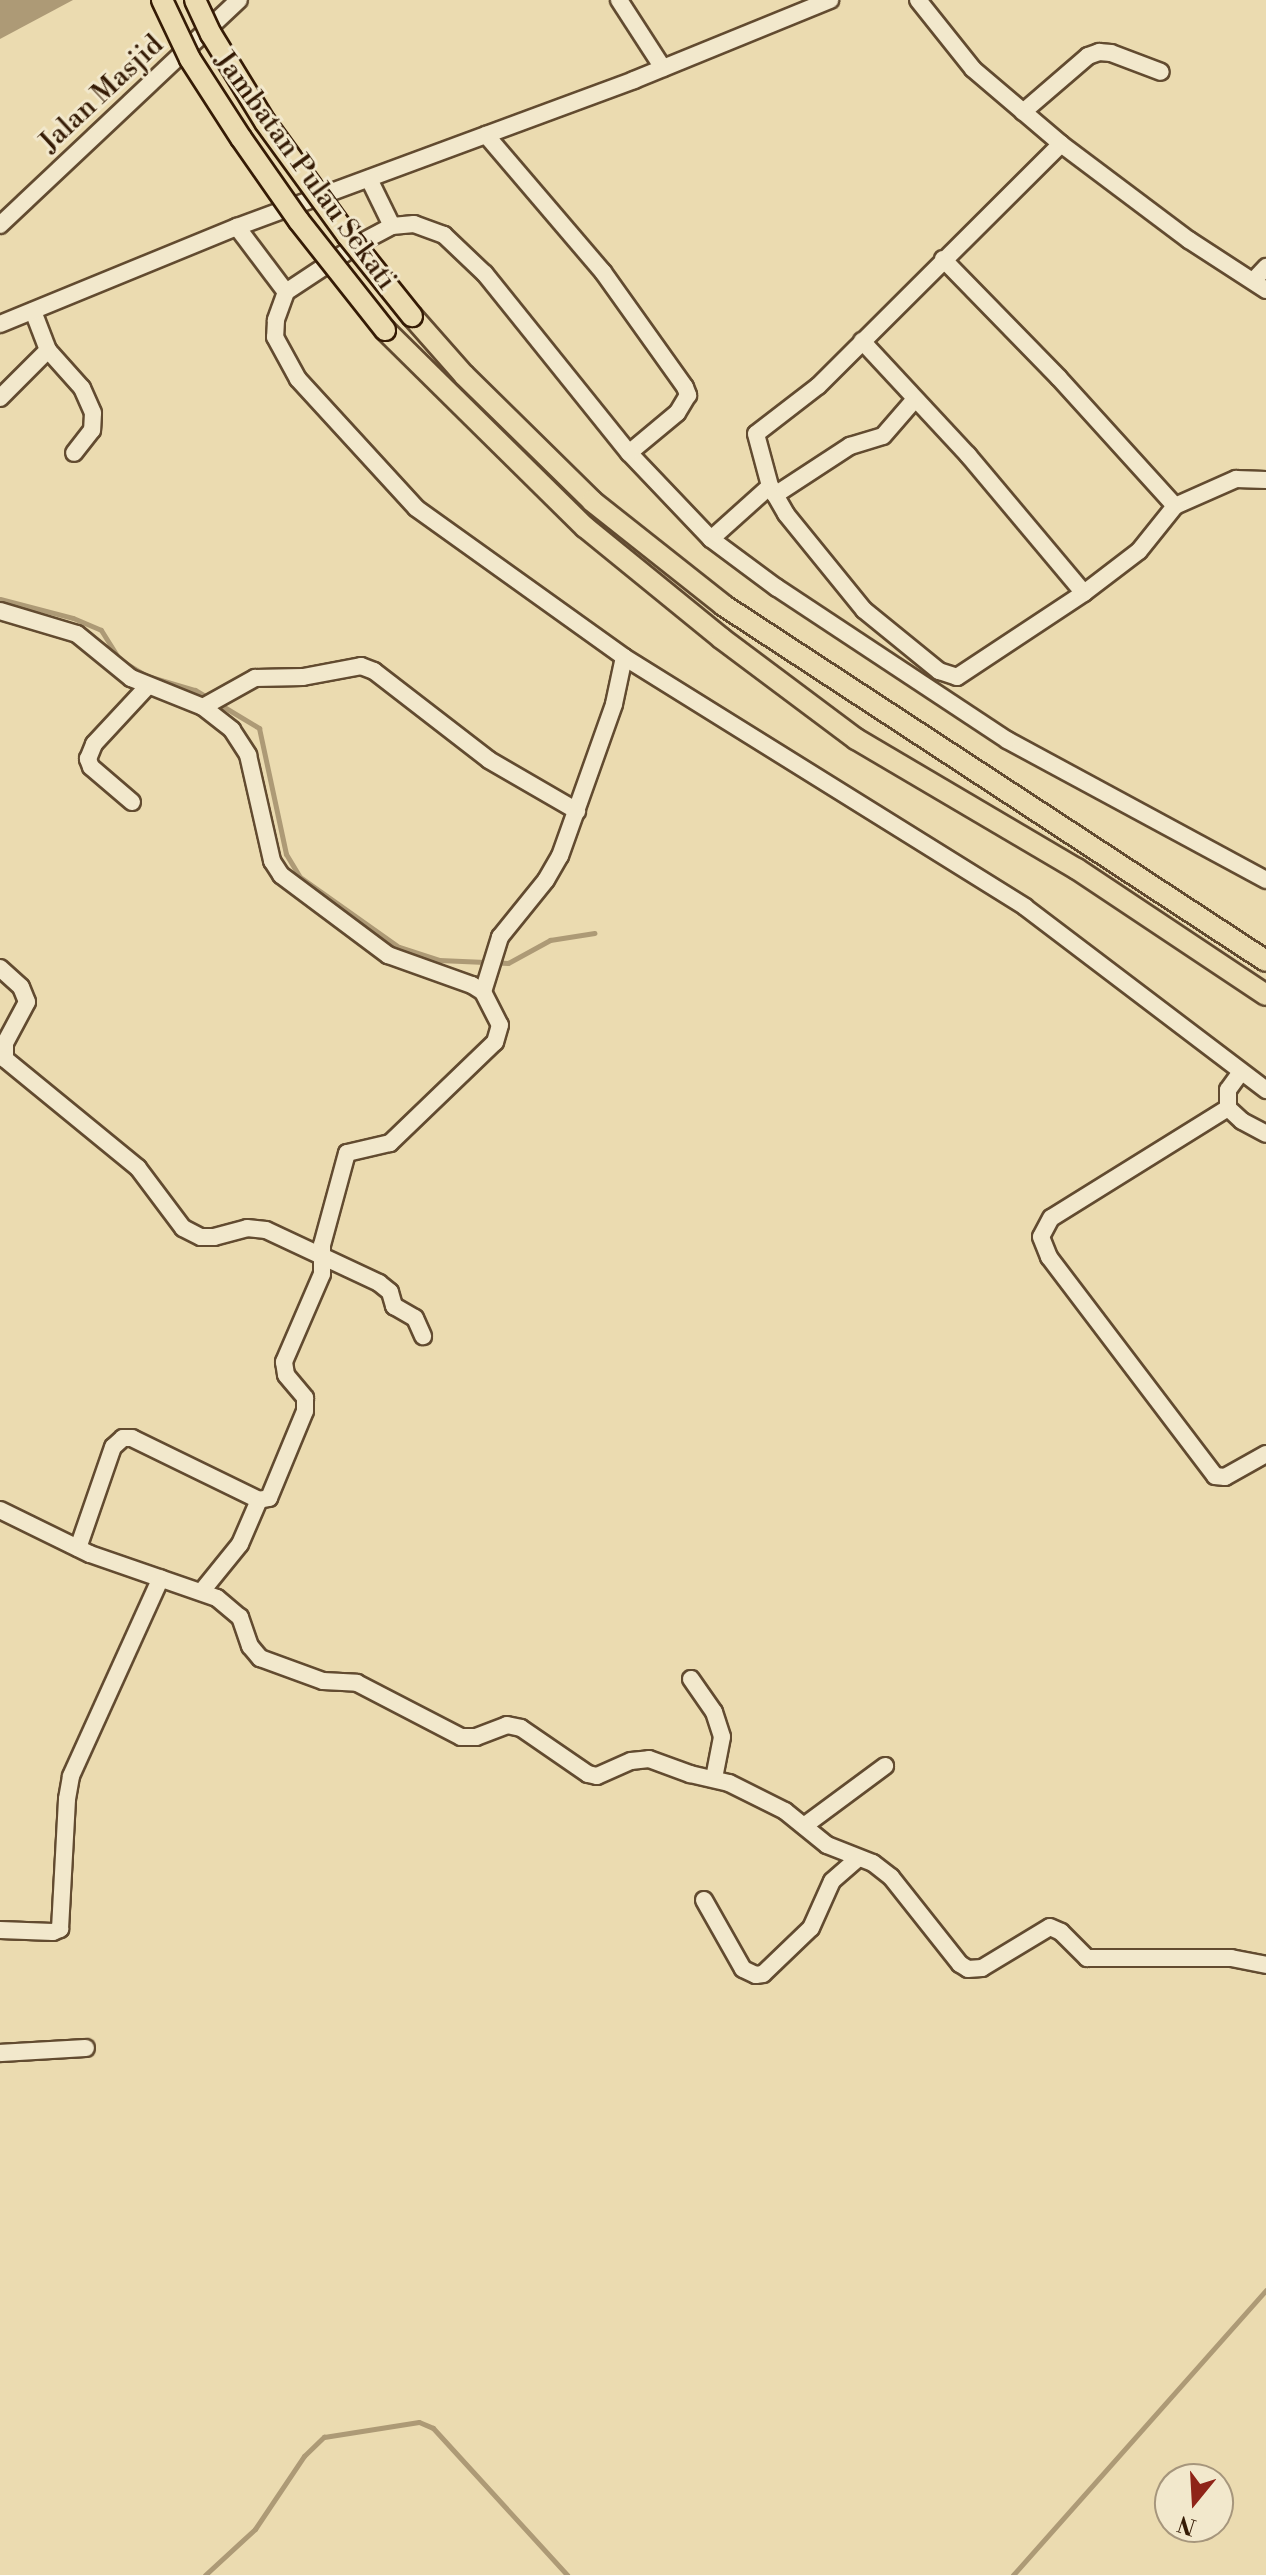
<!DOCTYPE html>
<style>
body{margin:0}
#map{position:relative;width:1266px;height:2575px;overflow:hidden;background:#ebdbb0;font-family:"Libre Bodoni",serif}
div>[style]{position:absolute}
.water>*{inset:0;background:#ad9a76}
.stream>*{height:5px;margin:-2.5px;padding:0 2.5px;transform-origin:2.5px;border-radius:2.5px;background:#ad9a76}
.roads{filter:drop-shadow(2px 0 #624b30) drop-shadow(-2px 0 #624b30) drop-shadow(0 2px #624b30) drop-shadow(0 -2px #624b30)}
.minor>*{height:16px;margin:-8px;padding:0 8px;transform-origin:8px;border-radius:8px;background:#f2e8cc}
.major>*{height:20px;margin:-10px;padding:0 10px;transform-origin:10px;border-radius:10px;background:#ebdbb0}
.bridges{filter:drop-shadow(2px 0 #351b05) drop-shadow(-2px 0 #351b05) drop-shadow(0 2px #351b05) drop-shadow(0 -2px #351b05)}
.major-bridge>*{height:20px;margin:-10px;padding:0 10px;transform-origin:10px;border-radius:10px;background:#ebdbb0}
span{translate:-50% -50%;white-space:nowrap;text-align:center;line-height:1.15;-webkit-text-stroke:6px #f2e8cc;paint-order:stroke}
.street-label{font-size:28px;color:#351b05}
.north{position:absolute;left:1154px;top:2463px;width:80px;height:80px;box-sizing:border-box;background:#f2e8cc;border:2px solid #a6967c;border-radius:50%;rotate:198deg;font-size:22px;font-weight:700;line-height:32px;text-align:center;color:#351b05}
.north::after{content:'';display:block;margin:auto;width:28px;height:36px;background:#8f2418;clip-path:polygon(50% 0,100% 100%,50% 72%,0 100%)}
</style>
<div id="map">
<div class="water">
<i style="clip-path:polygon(0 0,73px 0,0 39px)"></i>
</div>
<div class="stream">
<i style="left:0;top:599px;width:75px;rotate:14.6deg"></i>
<i style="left:73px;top:618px;width:30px;rotate:23deg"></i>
<i style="left:101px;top:630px;width:36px;rotate:58deg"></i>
<i style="left:120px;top:660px;width:31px;rotate:31deg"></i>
<i style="left:147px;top:676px;width:50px;rotate:16.3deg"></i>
<i style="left:195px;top:690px;width:17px;rotate:31deg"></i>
<i style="left:219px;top:704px;width:47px;rotate:31deg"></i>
<i style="left:259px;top:728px;width:129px;rotate:77.9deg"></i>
<i style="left:286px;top:854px;width:27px;rotate:59deg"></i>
<i style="left:300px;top:877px;width:121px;rotate:35.3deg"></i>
<i style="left:399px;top:947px;width:42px;rotate:18deg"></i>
<i style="left:439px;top:960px;width:69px;rotate:2.5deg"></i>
<i style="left:508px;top:963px;width:48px;rotate:-28.7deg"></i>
<i style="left:550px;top:940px;width:45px;rotate:-9deg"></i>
<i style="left:205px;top:2575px;width:68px;rotate:-42.6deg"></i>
<i style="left:255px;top:2529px;width:88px;rotate:-56.1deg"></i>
<i style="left:304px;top:2456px;width:28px;rotate:-44deg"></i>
<i style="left:324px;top:2437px;width:96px;rotate:-9deg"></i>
<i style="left:419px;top:2422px;width:15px;rotate:23deg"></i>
<i style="left:433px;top:2428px;width:199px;rotate:47.6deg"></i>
<i style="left:1013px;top:2575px;width:381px;rotate:-48.4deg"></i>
</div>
<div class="roads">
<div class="minor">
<i style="left:619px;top:0;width:81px;rotate:57.1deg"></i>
<i style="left:918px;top:0;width:88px;rotate:51.4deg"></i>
<i style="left:973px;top:69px;width:116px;rotate:40.4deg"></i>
<i style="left:1061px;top:144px;width:160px;rotate:36.9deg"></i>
<i style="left:1189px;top:240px;width:92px;rotate:33deg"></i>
<i style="left:1023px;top:112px;width:86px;rotate:-40.7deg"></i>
<i style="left:1088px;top:56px;width:12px;rotate:-20deg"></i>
<i style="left:1099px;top:52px;width:12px;rotate:5deg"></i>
<i style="left:1111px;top:53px;width:53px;rotate:20.8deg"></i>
<i style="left:486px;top:135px;width:180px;rotate:49.5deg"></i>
<i style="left:603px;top:272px;width:141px;rotate:54.5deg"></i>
<i style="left:685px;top:387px;width:9px;rotate:69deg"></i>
<i style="left:688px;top:395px;width:21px;rotate:121deg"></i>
<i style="left:677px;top:413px;width:62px;rotate:140.2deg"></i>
<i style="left:1061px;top:144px;width:343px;rotate:135.1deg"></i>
<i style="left:818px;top:386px;width:78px;rotate:142.3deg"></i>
<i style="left:756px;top:434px;width:54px;rotate:74.9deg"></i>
<i style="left:770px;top:486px;width:32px;rotate:60deg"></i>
<i style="left:786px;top:514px;width:124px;rotate:50.9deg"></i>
<i style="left:864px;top:610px;width:97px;rotate:39.1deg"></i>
<i style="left:939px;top:671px;width:19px;rotate:18deg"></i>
<i style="left:957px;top:677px;width:152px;rotate:-33.5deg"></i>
<i style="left:1084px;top:593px;width:69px;rotate:-37.4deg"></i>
<i style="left:1139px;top:551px;width:58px;rotate:-51.3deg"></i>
<i style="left:1175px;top:506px;width:67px;rotate:-23.9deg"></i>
<i style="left:1236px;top:479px;width:30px;rotate:2deg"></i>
<i style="left:369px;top:179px;width:52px;rotate:63.9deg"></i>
<i style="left:0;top:225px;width:328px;rotate:-43.3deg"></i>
<i style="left:237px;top:227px;width:81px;rotate:53deg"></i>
<i style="left:943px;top:259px;width:166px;rotate:45.7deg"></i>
<i style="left:1059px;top:378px;width:173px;rotate:47.8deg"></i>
<i style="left:1254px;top:280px;width:18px;rotate:-47deg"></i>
<i style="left:33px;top:311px;width:42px;rotate:69deg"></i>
<i style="left:48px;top:350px;width:51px;rotate:48.2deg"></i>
<i style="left:82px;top:388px;width:27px;rotate:66deg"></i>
<i style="left:93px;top:413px;width:17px;rotate:93deg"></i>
<i style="left:92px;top:430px;width:29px;rotate:128deg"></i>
<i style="left:0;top:324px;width:256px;rotate:-22.3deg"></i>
<i style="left:237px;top:227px;width:423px;rotate:-20.3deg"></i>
<i style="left:634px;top:80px;width:212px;rotate:-22.2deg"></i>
<i style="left:862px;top:341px;width:156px;rotate:47.1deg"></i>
<i style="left:968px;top:455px;width:180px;rotate:50deg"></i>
<i style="left:0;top:398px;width:68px;rotate:-45deg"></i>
<i style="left:775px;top:495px;width:90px;rotate:-33.2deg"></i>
<i style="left:850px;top:446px;width:34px;rotate:-17deg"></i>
<i style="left:883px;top:436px;width:49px;rotate:-49.1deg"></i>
<i style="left:711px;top:539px;width:79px;rotate:-41.9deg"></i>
<i style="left:0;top:611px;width:80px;rotate:16.6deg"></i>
<i style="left:77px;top:634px;width:70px;rotate:39.2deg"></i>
<i style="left:131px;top:678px;width:78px;rotate:21.9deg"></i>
<i style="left:203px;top:707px;width:37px;rotate:38deg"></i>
<i style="left:232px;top:730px;width:30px;rotate:57deg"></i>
<i style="left:248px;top:755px;width:109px;rotate:77.2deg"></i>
<i style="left:272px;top:861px;width:17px;rotate:57deg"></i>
<i style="left:281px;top:875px;width:134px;rotate:36.8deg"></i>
<i style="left:388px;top:955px;width:89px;rotate:19.7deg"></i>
<i style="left:472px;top:985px;width:13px;rotate:32deg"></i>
<i style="left:483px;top:992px;width:37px;rotate:63deg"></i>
<i style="left:500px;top:1025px;width:18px;rotate:106deg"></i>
<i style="left:495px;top:1042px;width:146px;rotate:136.1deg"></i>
<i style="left:390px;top:1143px;width:44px;rotate:166.9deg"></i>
<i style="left:347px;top:1153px;width:95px;rotate:105.2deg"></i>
<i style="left:322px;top:1245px;width:29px;rotate:90deg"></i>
<i style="left:322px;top:1274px;width:96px;rotate:113.4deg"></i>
<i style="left:284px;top:1362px;width:13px;rotate:81deg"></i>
<i style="left:286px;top:1375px;width:30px;rotate:50deg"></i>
<i style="left:305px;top:1398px;width:13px;rotate:90deg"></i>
<i style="left:305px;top:1411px;width:94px;rotate:112.5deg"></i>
<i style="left:269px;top:1498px;width:10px;rotate:169deg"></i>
<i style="left:259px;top:1500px;width:141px;rotate:-154deg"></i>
<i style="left:132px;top:1438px;width:9px;rotate:180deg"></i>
<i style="left:123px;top:1438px;width:13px;rotate:138deg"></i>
<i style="left:113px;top:1447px;width:107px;rotate:109.1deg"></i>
<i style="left:203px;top:707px;width:60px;rotate:-29.1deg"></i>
<i style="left:255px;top:678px;width:48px;rotate:-1.2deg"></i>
<i style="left:303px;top:677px;width:59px;rotate:-10.7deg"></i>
<i style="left:361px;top:666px;width:14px;rotate:21deg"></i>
<i style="left:374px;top:671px;width:145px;rotate:37.7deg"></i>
<i style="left:489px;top:760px;width:102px;rotate:30.1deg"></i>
<i style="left:132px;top:802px;width:54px;rotate:-139.5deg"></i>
<i style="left:91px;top:767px;width:9px;rotate:-111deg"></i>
<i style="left:88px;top:759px;width:16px;rotate:-68deg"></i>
<i style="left:94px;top:744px;width:78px;rotate:-47.1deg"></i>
<i style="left:1266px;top:880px;width:294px;rotate:-151.6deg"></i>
<i style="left:1007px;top:740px;width:276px;rotate:-146.5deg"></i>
<i style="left:777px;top:588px;width:82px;rotate:-143.4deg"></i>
<i style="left:711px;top:539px;width:119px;rotate:-133.6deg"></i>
<i style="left:629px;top:453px;width:230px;rotate:-128.8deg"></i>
<i style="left:485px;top:274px;width:57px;rotate:-136.4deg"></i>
<i style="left:444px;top:235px;width:32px;rotate:-160deg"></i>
<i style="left:414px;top:224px;width:22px;rotate:175deg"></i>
<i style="left:392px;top:226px;width:40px;rotate:152deg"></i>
<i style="left:357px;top:245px;width:85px;rotate:146.5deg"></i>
<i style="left:286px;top:292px;width:30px;rotate:110deg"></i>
<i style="left:276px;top:320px;width:17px;rotate:93deg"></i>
<i style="left:275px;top:337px;width:48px;rotate:61.3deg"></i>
<i style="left:298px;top:379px;width:175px;rotate:47.5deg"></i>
<i style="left:416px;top:508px;width:256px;rotate:35.6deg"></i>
<i style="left:624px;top:657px;width:473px;rotate:31.9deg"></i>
<i style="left:1025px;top:907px;width:303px;rotate:37.2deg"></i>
<i style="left:0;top:968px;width:28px;rotate:42deg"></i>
<i style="left:21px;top:987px;width:16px;rotate:68deg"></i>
<i style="left:27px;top:1002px;width:47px;rotate:118.2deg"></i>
<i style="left:5px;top:1043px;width:16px;rotate:90deg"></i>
<i style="left:5px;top:1059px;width:172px;rotate:39.3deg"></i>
<i style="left:138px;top:1168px;width:75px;rotate:53.1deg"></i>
<i style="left:183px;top:1228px;width:20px;rotate:27deg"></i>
<i style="left:201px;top:1237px;width:13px"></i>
<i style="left:214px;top:1237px;width:34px;rotate:-15deg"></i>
<i style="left:247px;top:1228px;width:19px;rotate:6deg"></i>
<i style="left:266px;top:1230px;width:125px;rotate:25.1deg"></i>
<i style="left:379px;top:1283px;width:14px;rotate:39deg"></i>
<i style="left:390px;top:1292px;width:15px;rotate:74deg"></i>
<i style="left:394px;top:1306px;width:24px;rotate:30deg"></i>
<i style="left:415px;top:1318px;width:20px;rotate:66deg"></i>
<i style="left:483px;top:992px;width:58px;rotate:-72.8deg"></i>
<i style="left:500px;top:937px;width:73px;rotate:-51.1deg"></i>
<i style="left:546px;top:880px;width:28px;rotate:-60deg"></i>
<i style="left:560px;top:856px;width:161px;rotate:-70.4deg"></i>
<i style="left:614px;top:704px;width:48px;rotate:-78deg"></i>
<i style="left:1241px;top:1072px;width:22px;rotate:126deg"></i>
<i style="left:1228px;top:1090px;width:18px;rotate:90deg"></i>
<i style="left:1228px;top:1108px;width:19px;rotate:43deg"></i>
<i style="left:1242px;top:1121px;width:27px;rotate:28deg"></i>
<i style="left:1228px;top:1108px;width:208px;rotate:148.1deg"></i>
<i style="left:1051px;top:1218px;width:21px;rotate:118deg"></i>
<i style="left:1041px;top:1237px;width:22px;rotate:68deg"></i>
<i style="left:1049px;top:1257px;width:275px;rotate:52.8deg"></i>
<i style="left:1215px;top:1476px;width:10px;rotate:6deg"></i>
<i style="left:1225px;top:1477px;width:47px;rotate:-29.3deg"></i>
<i style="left:0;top:1510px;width:100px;rotate:26.1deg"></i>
<i style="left:90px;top:1554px;width:134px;rotate:19.1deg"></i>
<i style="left:217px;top:1598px;width:30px;rotate:40deg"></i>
<i style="left:240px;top:1617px;width:31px;rotate:71deg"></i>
<i style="left:250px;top:1646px;width:16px;rotate:50deg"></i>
<i style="left:260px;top:1658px;width:67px;rotate:20.1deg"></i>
<i style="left:323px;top:1681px;width:34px;rotate:3deg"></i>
<i style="left:357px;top:1683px;width:117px;rotate:27.4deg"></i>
<i style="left:461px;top:1737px;width:15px"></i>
<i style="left:476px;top:1737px;width:33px;rotate:-21deg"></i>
<i style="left:507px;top:1725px;width:14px;rotate:12deg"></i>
<i style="left:521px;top:1728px;width:81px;rotate:34.5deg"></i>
<i style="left:588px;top:1774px;width:9px;rotate:13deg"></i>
<i style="left:597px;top:1776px;width:37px;rotate:-24deg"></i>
<i style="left:631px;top:1761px;width:18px;rotate:-6deg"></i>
<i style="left:649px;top:1759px;width:44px;rotate:20.1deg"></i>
<i style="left:690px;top:1774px;width:40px;rotate:13deg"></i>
<i style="left:729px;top:1783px;width:63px;rotate:26.6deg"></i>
<i style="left:785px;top:1811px;width:54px;rotate:39deg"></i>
<i style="left:827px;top:1845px;width:49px;rotate:21.4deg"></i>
<i style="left:873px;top:1863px;width:23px;rotate:38deg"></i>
<i style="left:891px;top:1877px;width:111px;rotate:51.6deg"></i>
<i style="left:960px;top:1964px;width:9px;rotate:32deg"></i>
<i style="left:968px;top:1969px;width:14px;rotate:-4deg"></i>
<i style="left:982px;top:1968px;width:79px;rotate:-31.1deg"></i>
<i style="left:1050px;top:1927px;width:12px;rotate:24deg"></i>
<i style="left:1061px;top:1932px;width:37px;rotate:45deg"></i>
<i style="left:1087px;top:1958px;width:144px"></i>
<i style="left:1231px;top:1958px;width:36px;rotate:11deg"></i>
<i style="left:202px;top:1591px;width:60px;rotate:-51deg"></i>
<i style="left:240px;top:1544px;width:48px;rotate:-66.6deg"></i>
<i style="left:691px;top:1679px;width:40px;rotate:55.1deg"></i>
<i style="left:714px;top:1712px;width:26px;rotate:72deg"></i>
<i style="left:722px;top:1737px;width:42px;rotate:101deg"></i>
<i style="left:804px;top:1826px;width:101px;rotate:-36.5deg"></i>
<i style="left:704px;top:1900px;width:79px;rotate:60.5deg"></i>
<i style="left:743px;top:1969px;width:14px;rotate:25deg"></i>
<i style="left:756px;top:1975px;width:7px;rotate:-8deg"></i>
<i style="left:763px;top:1974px;width:66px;rotate:-43.8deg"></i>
<i style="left:811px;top:1928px;width:51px;rotate:-65.9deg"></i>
<i style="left:832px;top:1881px;width:35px;rotate:-41deg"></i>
<i style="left:0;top:1930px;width:53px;rotate:2.2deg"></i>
<i style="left:53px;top:1932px;width:8px;rotate:-23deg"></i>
<i style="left:60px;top:1929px;width:130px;rotate:-86.9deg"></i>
<i style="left:67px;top:1799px;width:23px;rotate:-80deg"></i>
<i style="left:71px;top:1776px;width:217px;rotate:-65.6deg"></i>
<i style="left:0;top:2053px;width:86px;rotate:-3.3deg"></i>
</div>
<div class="major">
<i style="left:412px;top:316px;width:79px;rotate:48.6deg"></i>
<i style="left:464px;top:375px;width:180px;rotate:44.5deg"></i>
<i style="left:592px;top:501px;width:167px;rotate:38.4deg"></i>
<i style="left:723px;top:605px;width:649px;rotate:33.25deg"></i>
<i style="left:385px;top:330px;width:281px;rotate:44.6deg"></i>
<i style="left:585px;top:527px;width:176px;rotate:39.2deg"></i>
<i style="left:721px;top:638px;width:169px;rotate:36.8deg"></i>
<i style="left:856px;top:739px;width:256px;rotate:30.5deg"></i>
<i style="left:1077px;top:869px;width:227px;rotate:33.7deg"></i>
</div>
</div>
<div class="bridges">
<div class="major-bridge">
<i style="left:162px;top:0;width:65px;rotate:64.6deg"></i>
<i style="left:190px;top:59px;width:94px;rotate:57.2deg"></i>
<i style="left:241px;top:138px;width:101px;rotate:55.1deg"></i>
<i style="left:299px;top:221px;width:139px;rotate:51.7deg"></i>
<i style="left:195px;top:0;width:38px;rotate:65deg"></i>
<i style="left:211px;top:34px;width:103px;rotate:58.5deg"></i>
<i style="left:265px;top:122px;width:140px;rotate:54deg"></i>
<i style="left:347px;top:235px;width:104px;rotate:51.3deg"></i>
</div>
</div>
<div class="street-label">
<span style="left:102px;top:94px;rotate:-43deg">Jalan Masjid</span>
<span style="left:305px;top:171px;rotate:54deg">Jambatan Pulau Sekati</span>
</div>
<div class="north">N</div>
</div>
